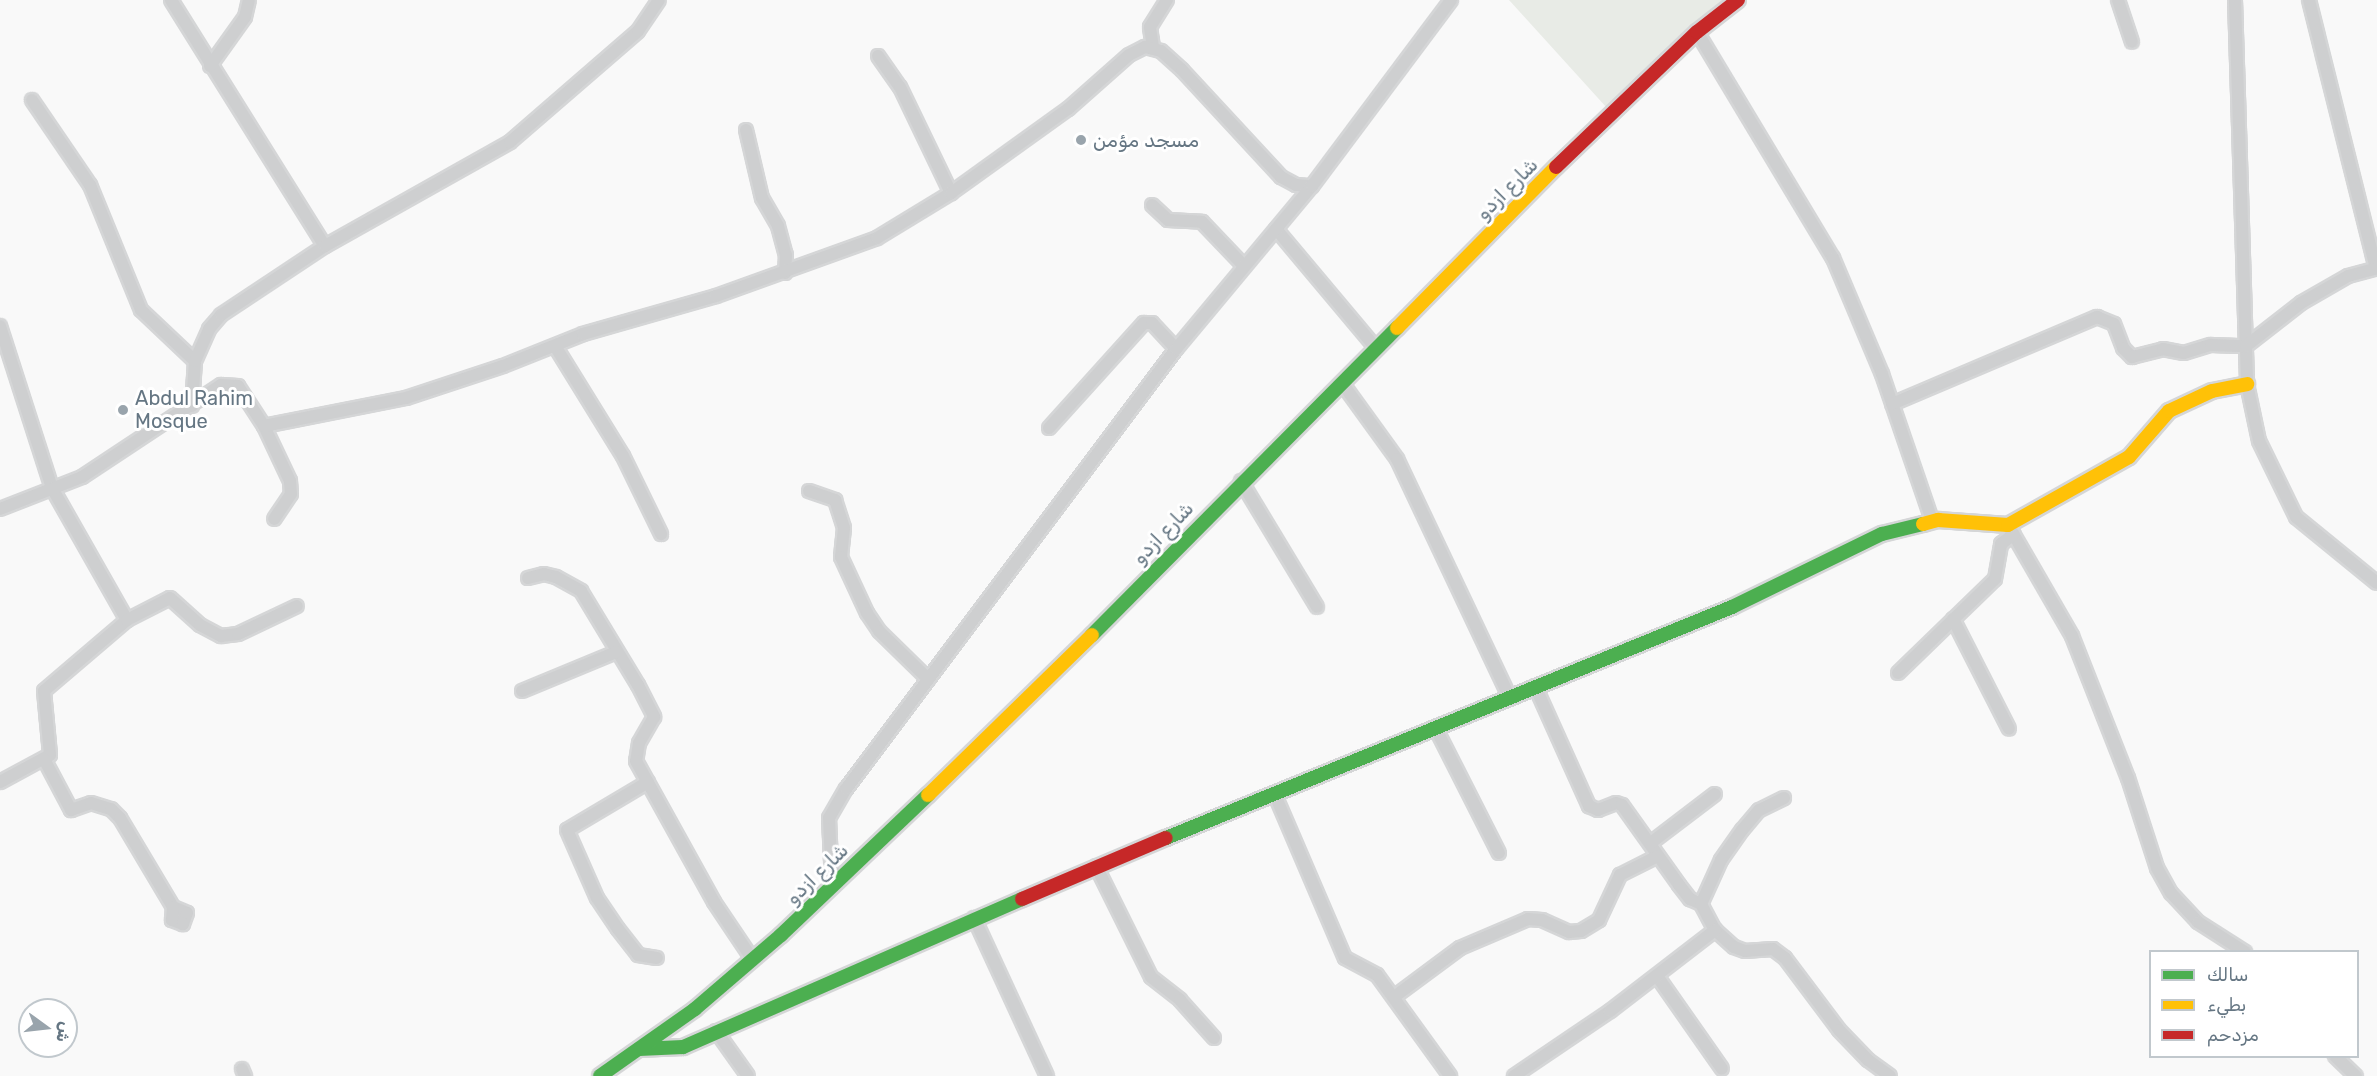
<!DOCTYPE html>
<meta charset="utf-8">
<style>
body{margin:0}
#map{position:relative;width:2377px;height:1076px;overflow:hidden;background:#f9f9f9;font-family:Rubik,"Noto Naskh Arabic",sans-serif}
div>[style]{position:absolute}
.green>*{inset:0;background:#e8ebe6}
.roads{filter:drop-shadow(2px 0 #d5d6d7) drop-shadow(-2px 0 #d5d6d7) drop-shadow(0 2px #d5d6d7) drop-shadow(0 -2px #d5d6d7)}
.street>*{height:12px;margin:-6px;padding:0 6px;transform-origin:6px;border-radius:6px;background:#cecfd0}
.fast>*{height:14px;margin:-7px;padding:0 7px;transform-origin:7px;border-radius:7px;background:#4caf50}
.slow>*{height:14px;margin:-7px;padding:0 7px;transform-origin:7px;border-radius:7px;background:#ffc107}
.jam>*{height:14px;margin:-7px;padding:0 7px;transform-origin:7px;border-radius:7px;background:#c62828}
.dots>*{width:16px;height:16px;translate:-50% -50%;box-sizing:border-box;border:3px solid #fff;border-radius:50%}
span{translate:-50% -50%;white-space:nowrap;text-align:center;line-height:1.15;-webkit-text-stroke:6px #fff;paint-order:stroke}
.poi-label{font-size:20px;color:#657683}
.left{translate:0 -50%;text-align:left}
.street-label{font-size:20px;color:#657683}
.legend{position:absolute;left:2149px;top:950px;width:210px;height:108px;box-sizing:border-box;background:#fff;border:2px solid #c1c8cd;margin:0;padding:8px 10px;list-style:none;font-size:18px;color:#657683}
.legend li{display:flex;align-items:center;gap:12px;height:30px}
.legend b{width:30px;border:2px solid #c1c8cd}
.north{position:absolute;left:18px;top:998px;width:60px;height:60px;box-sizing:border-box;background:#fff;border:2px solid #c1c8cd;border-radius:50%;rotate:105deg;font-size:16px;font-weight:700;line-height:24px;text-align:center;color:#657683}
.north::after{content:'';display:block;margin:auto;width:21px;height:27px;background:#99a4ac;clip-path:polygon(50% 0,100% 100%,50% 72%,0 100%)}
</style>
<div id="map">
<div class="green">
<i style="clip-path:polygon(1509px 0,1726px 0,1689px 26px,1607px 108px)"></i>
</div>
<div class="roads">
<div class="street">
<i style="left:171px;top:0;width:290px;rotate:58deg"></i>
<i style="left:2118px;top:0;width:44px;rotate:71.6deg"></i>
<i style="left:2235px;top:0;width:384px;rotate:88.2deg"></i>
<i style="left:2247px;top:384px;width:58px;rotate:78.1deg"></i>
<i style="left:2259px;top:441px;width:85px;rotate:64deg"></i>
<i style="left:2296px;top:517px;width:104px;rotate:39.2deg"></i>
<i style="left:2309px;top:0;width:276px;rotate:76deg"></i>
<i style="left:1697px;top:32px;width:264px;rotate:59deg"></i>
<i style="left:1833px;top:258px;width:126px;rotate:67.1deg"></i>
<i style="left:1882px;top:374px;width:154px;rotate:71.1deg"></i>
<i style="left:1153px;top:47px;width:20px;rotate:-99deg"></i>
<i style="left:1150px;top:27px;width:32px;rotate:-58deg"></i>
<i style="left:878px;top:56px;width:38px;rotate:55deg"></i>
<i style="left:900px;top:87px;width:118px;rotate:64.3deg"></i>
<i style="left:210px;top:66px;width:60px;rotate:-54.5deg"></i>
<i style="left:245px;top:17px;width:17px;rotate:-77deg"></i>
<i style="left:32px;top:100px;width:103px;rotate:55.7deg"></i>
<i style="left:90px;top:185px;width:135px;rotate:67.8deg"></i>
<i style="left:141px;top:310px;width:74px;rotate:43.4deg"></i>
<i style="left:746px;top:130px;width:70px;rotate:76.8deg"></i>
<i style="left:762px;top:198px;width:32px;rotate:60deg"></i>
<i style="left:778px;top:226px;width:30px;rotate:75deg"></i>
<i style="left:786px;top:255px;width:18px;rotate:93deg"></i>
<i style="left:1152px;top:205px;width:22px;rotate:43deg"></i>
<i style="left:1168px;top:220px;width:34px;rotate:3deg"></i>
<i style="left:1202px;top:222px;width:59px;rotate:46.4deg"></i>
<i style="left:1276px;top:229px;width:155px;rotate:50deg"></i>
<i style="left:0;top:326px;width:170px;rotate:72.2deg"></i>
<i style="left:52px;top:488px;width:152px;rotate:60.4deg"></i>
<i style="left:127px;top:620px;width:109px;rotate:139.5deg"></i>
<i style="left:44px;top:691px;width:64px;rotate:84.6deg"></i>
<i style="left:50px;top:755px;width:57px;rotate:151.6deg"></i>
<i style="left:555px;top:346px;width:129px;rotate:58.3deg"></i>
<i style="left:623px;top:456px;width:87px;rotate:64deg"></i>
<i style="left:1342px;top:383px;width:94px;rotate:54.1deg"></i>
<i style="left:1397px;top:459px;width:262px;rotate:64.7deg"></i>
<i style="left:1892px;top:404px;width:223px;rotate:-23deg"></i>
<i style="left:2097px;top:317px;width:18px;rotate:22deg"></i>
<i style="left:2114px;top:324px;width:26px;rotate:69deg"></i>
<i style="left:2123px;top:348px;width:13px;rotate:45deg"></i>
<i style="left:2132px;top:357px;width:32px;rotate:-14deg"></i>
<i style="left:2163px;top:349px;width:21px;rotate:11deg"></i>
<i style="left:2184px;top:353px;width:28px;rotate:-17deg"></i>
<i style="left:2211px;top:345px;width:35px;rotate:2deg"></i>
<i style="left:2246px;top:346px;width:70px;rotate:-38deg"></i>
<i style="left:2301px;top:303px;width:54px;rotate:-29.9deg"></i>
<i style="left:2348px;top:276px;width:30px;rotate:-15deg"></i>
<i style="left:192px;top:406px;width:45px;rotate:-86.2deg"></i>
<i style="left:195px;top:361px;width:35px;rotate:-66deg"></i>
<i style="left:209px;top:329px;width:18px;rotate:-49deg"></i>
<i style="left:221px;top:315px;width:125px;rotate:-33.6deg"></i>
<i style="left:325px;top:246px;width:212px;rotate:-29.3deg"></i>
<i style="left:510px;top:142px;width:169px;rotate:-40.9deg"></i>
<i style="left:638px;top:31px;width:37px;rotate:-56deg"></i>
<i style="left:264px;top:426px;width:61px;rotate:64.7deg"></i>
<i style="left:290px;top:481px;width:13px;rotate:86deg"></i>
<i style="left:291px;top:494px;width:30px;rotate:124deg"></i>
<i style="left:1049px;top:428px;width:142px;rotate:-47.9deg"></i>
<i style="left:1144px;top:323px;width:8px"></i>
<i style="left:1152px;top:323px;width:35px;rotate:47deg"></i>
<i style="left:1241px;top:481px;width:147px;rotate:58.9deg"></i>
<i style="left:809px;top:491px;width:28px;rotate:19deg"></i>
<i style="left:835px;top:500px;width:29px;rotate:72deg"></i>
<i style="left:844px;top:528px;width:29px;rotate:96deg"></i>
<i style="left:841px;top:557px;width:62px;rotate:65.1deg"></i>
<i style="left:867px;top:613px;width:22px;rotate:56deg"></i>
<i style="left:879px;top:631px;width:69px;rotate:44.4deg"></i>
<i style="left:0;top:509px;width:88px;rotate:-21.3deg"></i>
<i style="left:82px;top:477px;width:167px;rotate:-33.5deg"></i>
<i style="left:221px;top:385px;width:17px;rotate:3deg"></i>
<i style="left:238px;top:386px;width:48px;rotate:57deg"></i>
<i style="left:264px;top:426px;width:145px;rotate:-11.2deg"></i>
<i style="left:406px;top:398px;width:102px;rotate:-18.3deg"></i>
<i style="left:503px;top:366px;width:86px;rotate:-21.8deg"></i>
<i style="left:583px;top:334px;width:138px;rotate:-15.9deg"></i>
<i style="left:716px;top:296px;width:171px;rotate:-19.8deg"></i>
<i style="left:877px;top:238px;width:87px;rotate:-31.3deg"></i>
<i style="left:951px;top:193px;width:144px;rotate:-35.7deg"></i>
<i style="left:1068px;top:109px;width:81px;rotate:-41.5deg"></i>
<i style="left:1129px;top:55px;width:18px;rotate:-27deg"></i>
<i style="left:1145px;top:47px;width:16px;rotate:14deg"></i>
<i style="left:1161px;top:51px;width:28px;rotate:42deg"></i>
<i style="left:1182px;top:70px;width:146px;rotate:47.2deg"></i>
<i style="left:1281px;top:177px;width:17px;rotate:28deg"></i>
<i style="left:1296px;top:185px;width:16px;rotate:4deg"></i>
<i style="left:2008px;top:525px;width:128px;rotate:60deg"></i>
<i style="left:2072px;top:636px;width:153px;rotate:68.5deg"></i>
<i style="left:2128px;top:778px;width:95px;rotate:72.1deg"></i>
<i style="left:2157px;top:868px;width:29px;rotate:61deg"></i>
<i style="left:2171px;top:893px;width:40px;rotate:47deg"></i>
<i style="left:2198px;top:922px;width:56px;rotate:32.6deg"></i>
<i style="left:528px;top:578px;width:16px;rotate:-14deg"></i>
<i style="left:544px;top:574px;width:12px;rotate:14deg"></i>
<i style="left:556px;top:577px;width:29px;rotate:29deg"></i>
<i style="left:581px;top:591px;width:110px;rotate:58.8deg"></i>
<i style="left:638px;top:685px;width:36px;rotate:63deg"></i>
<i style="left:654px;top:717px;width:30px;rotate:120deg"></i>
<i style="left:639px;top:743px;width:18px;rotate:99deg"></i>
<i style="left:636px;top:761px;width:161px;rotate:61deg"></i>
<i style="left:714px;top:902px;width:70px;rotate:56.1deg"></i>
<i style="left:1953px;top:619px;width:123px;rotate:63deg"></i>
<i style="left:127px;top:620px;width:48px;rotate:-27.1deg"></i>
<i style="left:170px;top:598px;width:40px;rotate:42deg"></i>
<i style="left:200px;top:625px;width:24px;rotate:28deg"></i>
<i style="left:221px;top:636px;width:17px;rotate:-7deg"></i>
<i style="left:238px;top:634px;width:65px;rotate:-25.4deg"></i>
<i style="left:1898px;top:673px;width:135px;rotate:-44.1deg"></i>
<i style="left:1995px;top:579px;width:36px;rotate:-80deg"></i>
<i style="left:2001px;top:544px;width:16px;rotate:-38deg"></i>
<i style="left:1535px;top:686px;width:132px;rotate:65.8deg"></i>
<i style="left:1589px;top:806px;width:10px;rotate:24deg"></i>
<i style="left:1598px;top:810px;width:19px;rotate:-21deg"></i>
<i style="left:1616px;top:803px;width:6px;rotate:18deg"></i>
<i style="left:1622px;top:805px;width:98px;rotate:54.5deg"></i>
<i style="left:1679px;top:885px;width:18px;rotate:52deg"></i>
<i style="left:1690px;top:899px;width:12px;rotate:24deg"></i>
<i style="left:522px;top:691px;width:102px;rotate:-22.5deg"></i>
<i style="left:1436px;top:729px;width:139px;rotate:63.1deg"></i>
<i style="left:44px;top:759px;width:58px;rotate:62.1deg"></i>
<i style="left:71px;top:810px;width:21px;rotate:-19deg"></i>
<i style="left:91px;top:803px;width:21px;rotate:17deg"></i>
<i style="left:111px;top:809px;width:13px;rotate:45deg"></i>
<i style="left:120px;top:818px;width:104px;rotate:59.2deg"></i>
<i style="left:173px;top:907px;width:15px;rotate:23deg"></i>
<i style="left:187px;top:913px;width:12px;rotate:110deg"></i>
<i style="left:183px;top:924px;width:12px;rotate:-160deg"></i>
<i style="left:172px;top:920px;width:13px;rotate:-86deg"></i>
<i style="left:648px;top:782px;width:94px;rotate:149.3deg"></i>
<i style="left:567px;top:830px;width:74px;rotate:66.2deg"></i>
<i style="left:597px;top:898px;width:37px;rotate:56deg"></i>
<i style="left:618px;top:929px;width:33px;rotate:52deg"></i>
<i style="left:638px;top:955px;width:19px;rotate:9deg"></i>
<i style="left:1275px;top:795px;width:177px;rotate:66.8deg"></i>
<i style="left:1345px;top:958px;width:36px;rotate:28deg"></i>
<i style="left:1377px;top:975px;width:125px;rotate:54.1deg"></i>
<i style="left:1784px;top:798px;width:28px;rotate:154deg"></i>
<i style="left:1759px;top:810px;width:26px;rotate:130deg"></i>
<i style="left:1742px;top:830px;width:37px;rotate:125deg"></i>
<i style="left:1721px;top:860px;width:48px;rotate:114.4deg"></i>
<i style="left:1701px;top:904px;width:30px;rotate:62deg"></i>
<i style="left:1715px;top:930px;width:25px;rotate:42deg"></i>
<i style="left:1734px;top:947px;width:12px;rotate:20deg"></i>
<i style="left:1745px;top:951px;width:28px;rotate:-4deg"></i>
<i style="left:1773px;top:949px;width:15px;rotate:37deg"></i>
<i style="left:1785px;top:958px;width:90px;rotate:53.1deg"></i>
<i style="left:1839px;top:1030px;width:42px;rotate:46deg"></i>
<i style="left:1868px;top:1060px;width:27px;rotate:36deg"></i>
<i style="left:1652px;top:842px;width:79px;rotate:-37.3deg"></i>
<i style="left:1096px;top:866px;width:124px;rotate:63.6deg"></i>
<i style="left:1151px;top:977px;width:37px;rotate:38deg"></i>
<i style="left:1180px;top:1000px;width:51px;rotate:48.2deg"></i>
<i style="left:836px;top:883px;width:22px;rotate:-103deg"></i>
<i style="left:831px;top:862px;width:44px;rotate:-92.6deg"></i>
<i style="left:829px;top:818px;width:34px;rotate:-60deg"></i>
<i style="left:846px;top:789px;width:550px;rotate:-53.13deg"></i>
<i style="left:1176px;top:349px;width:212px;rotate:-50.2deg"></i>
<i style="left:1312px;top:186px;width:232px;rotate:-53.2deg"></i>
<i style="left:974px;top:918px;width:174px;rotate:65.2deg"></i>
<i style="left:1657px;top:976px;width:113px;rotate:55deg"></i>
<i style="left:1394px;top:997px;width:82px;rotate:-36.6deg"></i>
<i style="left:1460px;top:948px;width:74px;rotate:-23.1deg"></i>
<i style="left:1528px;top:919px;width:14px;rotate:4deg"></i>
<i style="left:1542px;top:920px;width:30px;rotate:24deg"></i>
<i style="left:1569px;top:932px;width:12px;rotate:-5deg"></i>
<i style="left:1581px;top:931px;width:21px;rotate:-31deg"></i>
<i style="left:1599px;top:920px;width:50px;rotate:-65deg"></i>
<i style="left:1620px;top:875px;width:42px;rotate:-26.6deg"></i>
<i style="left:716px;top:1031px;width:55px;rotate:54.6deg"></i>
<i style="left:2335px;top:1056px;width:29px;rotate:44deg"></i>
<i style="left:242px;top:1069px;width:8px;rotate:67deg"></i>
<i style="left:1514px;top:1076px;width:116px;rotate:-34.1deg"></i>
<i style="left:1610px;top:1011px;width:133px;rotate:-37.6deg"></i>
</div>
<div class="fast">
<i style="left:1092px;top:635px;width:433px;rotate:-45.2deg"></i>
<i style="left:1166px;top:838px;width:611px;rotate:-22.2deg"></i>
<i style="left:1732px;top:607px;width:167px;rotate:-26deg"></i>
<i style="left:1882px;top:534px;width:42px;rotate:-13.7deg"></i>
<i style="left:639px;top:1049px;width:44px;rotate:-2.6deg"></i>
<i style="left:683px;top:1047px;width:370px;rotate:-23.6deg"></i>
<i style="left:600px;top:1076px;width:116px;rotate:-35.2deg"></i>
<i style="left:695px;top:1009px;width:113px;rotate:-40.7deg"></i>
<i style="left:781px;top:935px;width:203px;rotate:-43.6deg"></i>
</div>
<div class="slow">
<i style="left:1397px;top:328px;width:226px;rotate:-45.4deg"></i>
<i style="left:1923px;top:524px;width:16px;rotate:-15deg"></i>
<i style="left:1938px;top:520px;width:70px;rotate:4.1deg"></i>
<i style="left:2008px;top:525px;width:139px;rotate:-29.3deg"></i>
<i style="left:2129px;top:457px;width:61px;rotate:-49deg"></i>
<i style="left:2169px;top:411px;width:47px;rotate:-24.9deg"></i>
<i style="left:2212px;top:391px;width:36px;rotate:-11deg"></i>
<i style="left:928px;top:795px;width:229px;rotate:-44.3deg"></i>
</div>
<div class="jam">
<i style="left:1556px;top:167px;width:195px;rotate:-43.8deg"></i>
<i style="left:1697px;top:32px;width:52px;rotate:-38deg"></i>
<i style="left:1022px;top:899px;width:156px;rotate:-23deg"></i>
</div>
</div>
<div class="dots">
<i style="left:1081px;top:140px;background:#99a4ac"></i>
<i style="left:123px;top:410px;background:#99a4ac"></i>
</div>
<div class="poi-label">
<span class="left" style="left:1093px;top:140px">مسجد مؤمن</span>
<span class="left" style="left:135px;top:410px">Abdul Rahim<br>Mosque</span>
</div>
<div class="street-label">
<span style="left:1507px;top:189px;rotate:-45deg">شارع ازدو</span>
<span style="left:1163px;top:533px;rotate:-46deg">شارع ازدو</span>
<span style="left:817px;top:874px;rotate:-44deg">شارع ازدو</span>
</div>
<ul class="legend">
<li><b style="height:8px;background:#4caf50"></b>سالك</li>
<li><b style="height:8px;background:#ffc107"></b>بطيء</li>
<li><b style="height:8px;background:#c62828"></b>مزدحم</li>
</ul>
<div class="north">ش</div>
</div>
